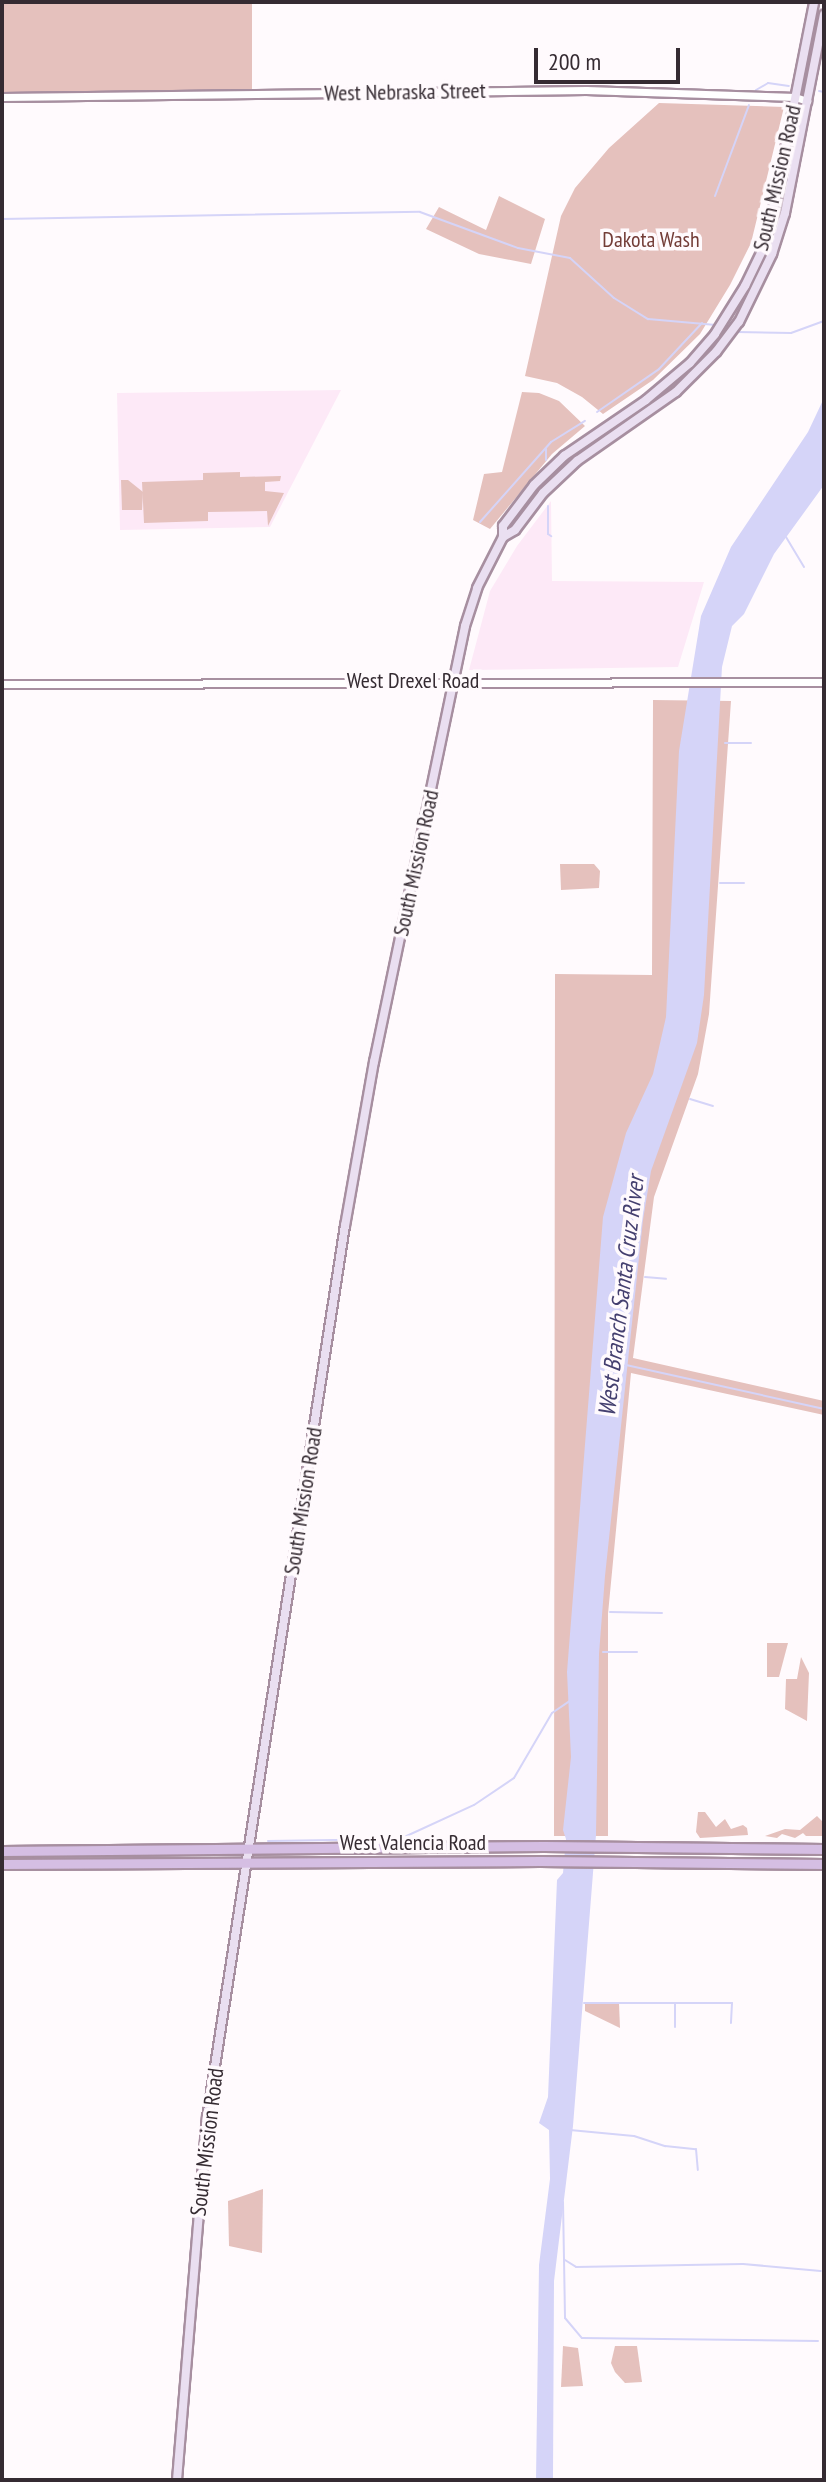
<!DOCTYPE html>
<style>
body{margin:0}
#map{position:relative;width:826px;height:2482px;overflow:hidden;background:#fffafd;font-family:"PT Sans Narrow",sans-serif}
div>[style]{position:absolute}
.built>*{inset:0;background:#fde9f7}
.green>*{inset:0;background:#e5c1bd;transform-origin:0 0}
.water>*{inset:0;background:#d5d4f8}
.stream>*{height:2px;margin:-1px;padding:0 1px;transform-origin:1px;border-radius:1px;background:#d5d4f8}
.roads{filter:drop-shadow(2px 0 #a78fa0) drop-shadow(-2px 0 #a78fa0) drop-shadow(0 2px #a78fa0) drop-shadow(0 -2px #a78fa0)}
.tertiary>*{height:7px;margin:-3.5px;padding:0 3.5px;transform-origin:3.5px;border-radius:3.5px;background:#fff}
.secondary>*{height:8px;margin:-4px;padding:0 4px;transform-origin:4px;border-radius:4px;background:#eadff1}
.primary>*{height:9px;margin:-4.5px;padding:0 4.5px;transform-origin:4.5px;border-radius:4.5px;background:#d5bee3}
span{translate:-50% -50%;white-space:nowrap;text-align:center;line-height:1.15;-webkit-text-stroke:7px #fffafd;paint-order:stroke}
.street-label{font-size:22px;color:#352b32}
.park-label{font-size:22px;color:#733c37}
.water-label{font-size:24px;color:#443f6f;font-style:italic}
.frame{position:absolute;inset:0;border:4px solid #352b32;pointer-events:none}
.scale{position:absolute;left:534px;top:48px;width:146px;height:36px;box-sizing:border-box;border:4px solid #352b32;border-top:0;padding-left:10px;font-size:24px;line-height:28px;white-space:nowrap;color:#352b32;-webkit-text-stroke:6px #fffafd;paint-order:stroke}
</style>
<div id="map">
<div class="built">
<i style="clip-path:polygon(341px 390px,270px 527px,120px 530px,117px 393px)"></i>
<i style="clip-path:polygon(551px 501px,552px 581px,704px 582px,678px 667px,469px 670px,490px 591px,517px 546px)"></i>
</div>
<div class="green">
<i style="left:2px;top:2px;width:250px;height:91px"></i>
<i style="clip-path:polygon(659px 103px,784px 107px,751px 243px,730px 285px,700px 334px,653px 380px,603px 414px,582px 397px,557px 383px,525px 376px,561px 216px,575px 188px,609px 148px)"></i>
<i style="clip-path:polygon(499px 196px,545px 219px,531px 264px,479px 254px,426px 229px,439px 207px,486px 230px)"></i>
<i style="clip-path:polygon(522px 392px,539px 393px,559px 401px,585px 426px,552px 454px,490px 529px,473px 520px,484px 474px,502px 472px)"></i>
<i style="clip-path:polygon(240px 472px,240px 477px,281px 476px,280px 481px,265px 482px,265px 491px,284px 493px,268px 526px,267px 511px,208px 512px,208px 521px,144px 523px,142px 482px,203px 480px,203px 473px)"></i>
<i style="clip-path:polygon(121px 480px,128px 480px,143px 492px,142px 510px,122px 510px)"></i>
<i style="clip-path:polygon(653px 700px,731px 701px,709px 1014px,698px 1074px,654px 1197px,633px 1358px,824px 1401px,824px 1415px,631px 1373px,608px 1614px,608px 1836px,554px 1836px,555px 974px,652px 975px)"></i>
<i style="clip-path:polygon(560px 864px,594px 864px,600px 871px,599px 888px,561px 890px)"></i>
<i style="clip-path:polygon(767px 1643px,788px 1643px,779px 1677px,767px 1677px)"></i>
<i style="clip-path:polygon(801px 1657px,809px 1673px,807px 1721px,785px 1709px,786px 1679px,797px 1679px)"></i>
<i style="clip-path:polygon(698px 1812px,705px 1812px,716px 1827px,725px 1819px,731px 1829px,743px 1825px,747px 1828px,748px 1835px,700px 1838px,696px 1832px)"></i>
<i style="clip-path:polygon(817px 1816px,824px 1823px,824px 1836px,806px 1836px,803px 1833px,795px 1838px,782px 1834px,777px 1838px,765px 1836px,785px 1829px,800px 1830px)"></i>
<i style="clip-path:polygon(585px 2003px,619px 2003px,620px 2028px,585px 2011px)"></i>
<i style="clip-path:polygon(263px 2189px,262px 2253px,229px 2246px,228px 2201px)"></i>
<i style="clip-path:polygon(563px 2346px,578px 2348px,583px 2386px,561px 2387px)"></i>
<i style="clip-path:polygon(615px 2346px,637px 2346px,642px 2382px,625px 2383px,615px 2372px,611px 2363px)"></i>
</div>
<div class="water">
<i style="clip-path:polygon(824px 398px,824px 485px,774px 554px,744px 614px,732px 626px,722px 667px,704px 995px,697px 1043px,651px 1171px,643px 1220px,605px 1576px,599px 1654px,596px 1835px,573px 2126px,554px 2281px,553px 2480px,536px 2480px,539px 2265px,550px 2179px,549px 2130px,539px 2123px,548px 2097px,557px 1880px,563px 1873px,566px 1839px,563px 1830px,571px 1757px,567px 1672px,603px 1217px,626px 1133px,653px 1074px,666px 1017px,679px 751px,701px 616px,731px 547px,808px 432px)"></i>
</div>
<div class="stream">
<i style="left:756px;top:90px;width:14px;rotate:-30deg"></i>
<i style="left:768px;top:83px;width:21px;rotate:8deg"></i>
<i style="left:819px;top:91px;width:5px;rotate:11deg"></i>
<i style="left:715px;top:196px;width:97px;rotate:-69.5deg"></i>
<i style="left:2px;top:219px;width:418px;rotate:-1deg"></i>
<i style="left:420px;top:212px;width:104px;rotate:20.2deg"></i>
<i style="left:518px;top:248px;width:53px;rotate:10.9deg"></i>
<i style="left:570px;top:258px;width:59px;rotate:42.3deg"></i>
<i style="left:614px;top:298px;width:40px;rotate:32deg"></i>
<i style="left:648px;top:319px;width:68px;rotate:5deg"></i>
<i style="left:737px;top:332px;width:54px;rotate:1.1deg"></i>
<i style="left:791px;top:333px;width:35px;rotate:-20deg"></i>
<i style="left:597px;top:412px;width:75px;rotate:-34.7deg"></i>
<i style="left:659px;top:369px;width:63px;rotate:-46.9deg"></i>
<i style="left:546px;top:460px;width:11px;rotate:-90deg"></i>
<i style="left:548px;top:506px;width:28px;rotate:90deg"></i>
<i style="left:548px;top:534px;width:4px;rotate:34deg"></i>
<i style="left:480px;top:522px;width:107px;rotate:-48.4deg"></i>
<i style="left:551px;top:442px;width:40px;rotate:-32deg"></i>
<i style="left:786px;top:537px;width:35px;rotate:59deg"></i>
<i style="left:725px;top:743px;width:26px"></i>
<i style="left:720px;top:883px;width:24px"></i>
<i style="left:690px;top:1099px;width:24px;rotate:17deg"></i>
<i style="left:645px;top:1277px;width:21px;rotate:5deg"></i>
<i style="left:626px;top:1365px;width:203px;rotate:12.5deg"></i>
<i style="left:610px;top:1612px;width:52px;rotate:1.1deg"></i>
<i style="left:603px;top:1652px;width:34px"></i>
<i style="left:268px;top:1841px;width:132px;rotate:-0.9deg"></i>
<i style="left:400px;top:1839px;width:81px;rotate:-24.7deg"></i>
<i style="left:474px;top:1805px;width:48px;rotate:-34deg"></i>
<i style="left:514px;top:1778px;width:75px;rotate:-59.7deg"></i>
<i style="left:552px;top:1713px;width:22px;rotate:-34deg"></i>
<i style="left:584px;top:2003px;width:148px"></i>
<i style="left:732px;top:2003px;width:20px;rotate:93deg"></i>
<i style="left:675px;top:2004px;width:23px;rotate:90deg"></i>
<i style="left:570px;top:2130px;width:64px;rotate:5.4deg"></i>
<i style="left:634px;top:2136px;width:33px;rotate:18deg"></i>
<i style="left:665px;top:2146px;width:31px;rotate:6deg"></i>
<i style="left:696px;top:2149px;width:21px;rotate:85deg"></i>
<i style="left:563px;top:2202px;width:116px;rotate:89deg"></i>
<i style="left:565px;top:2318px;width:26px;rotate:50deg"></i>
<i style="left:582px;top:2338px;width:236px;rotate:0.7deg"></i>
<i style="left:565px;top:2260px;width:13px;rotate:32deg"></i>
<i style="left:576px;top:2267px;width:167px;rotate:-1deg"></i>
<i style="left:743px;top:2264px;width:78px;rotate:5.1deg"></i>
</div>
<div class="roads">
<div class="tertiary">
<i style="left:2px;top:97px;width:584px;rotate:-0.69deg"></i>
<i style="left:586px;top:90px;width:209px;rotate:1.9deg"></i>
<i style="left:795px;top:97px;width:13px;rotate:18deg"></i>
<i style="left:2px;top:684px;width:822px;rotate:-0.14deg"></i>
</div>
<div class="secondary">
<i style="left:503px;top:537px;width:14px;rotate:-30deg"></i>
<i style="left:515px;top:530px;width:46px;rotate:-52.9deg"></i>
<i style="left:543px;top:493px;width:47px;rotate:-43.3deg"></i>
<i style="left:577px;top:461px;width:121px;rotate:-34.9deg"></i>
<i style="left:676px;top:392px;width:57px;rotate:-45deg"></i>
<i style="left:716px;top:352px;width:38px;rotate:-53deg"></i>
<i style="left:739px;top:322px;width:76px;rotate:-64.1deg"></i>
<i style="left:772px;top:254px;width:43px;rotate:-72.4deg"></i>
<i style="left:785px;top:213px;width:202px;rotate:-78.9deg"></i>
<i style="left:177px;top:2480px;width:363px;rotate:-85.3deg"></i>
<i style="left:207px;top:2118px;width:903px;rotate:-81.21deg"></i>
<i style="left:345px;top:1226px;width:167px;rotate:-80deg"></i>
<i style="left:374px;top:1062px;width:445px;rotate:-78.2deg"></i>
<i style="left:465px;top:626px;width:40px;rotate:-72deg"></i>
<i style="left:477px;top:588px;width:57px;rotate:-63deg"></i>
<i style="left:503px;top:537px;width:11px;rotate:-90deg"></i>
<i style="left:503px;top:526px;width:51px;rotate:-52.9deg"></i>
<i style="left:534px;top:485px;width:42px;rotate:-44deg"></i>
<i style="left:564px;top:456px;width:99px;rotate:-34.3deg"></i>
<i style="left:646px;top:400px;width:57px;rotate:-40.1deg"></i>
<i style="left:690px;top:363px;width:38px;rotate:-49deg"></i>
<i style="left:715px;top:334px;width:57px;rotate:-58deg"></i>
<i style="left:745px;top:286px;width:41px;rotate:-64.1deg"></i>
<i style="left:763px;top:249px;width:40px;rotate:-75.6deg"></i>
<i style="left:773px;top:210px;width:212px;rotate:-78.8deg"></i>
</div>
<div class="primary">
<i style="left:2px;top:1851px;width:542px;rotate:-0.53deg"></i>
<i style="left:544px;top:1846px;width:280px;rotate:0.6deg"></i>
<i style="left:2px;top:1864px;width:538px;rotate:-0.32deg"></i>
<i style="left:540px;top:1861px;width:284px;rotate:0.6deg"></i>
</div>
</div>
<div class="street-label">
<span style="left:405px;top:92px;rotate:-1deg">West Nebraska Street</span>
<span style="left:777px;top:178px;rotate:-77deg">South Mission Road</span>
<span style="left:413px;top:681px">West Drexel Road</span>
<span style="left:416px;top:863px;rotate:-78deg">South Mission Road</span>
<span style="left:303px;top:1501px;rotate:-81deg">South Mission Road</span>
<span style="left:413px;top:1843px">West Valencia Road</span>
<span style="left:207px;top:2142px;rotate:-83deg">South Mission Road</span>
</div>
<div class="park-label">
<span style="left:651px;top:240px">Dakota Wash</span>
</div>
<div class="water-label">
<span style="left:621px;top:1296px;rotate:-83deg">West Branch Santa Cruz River</span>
</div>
<div class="frame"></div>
<div class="scale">200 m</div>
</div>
